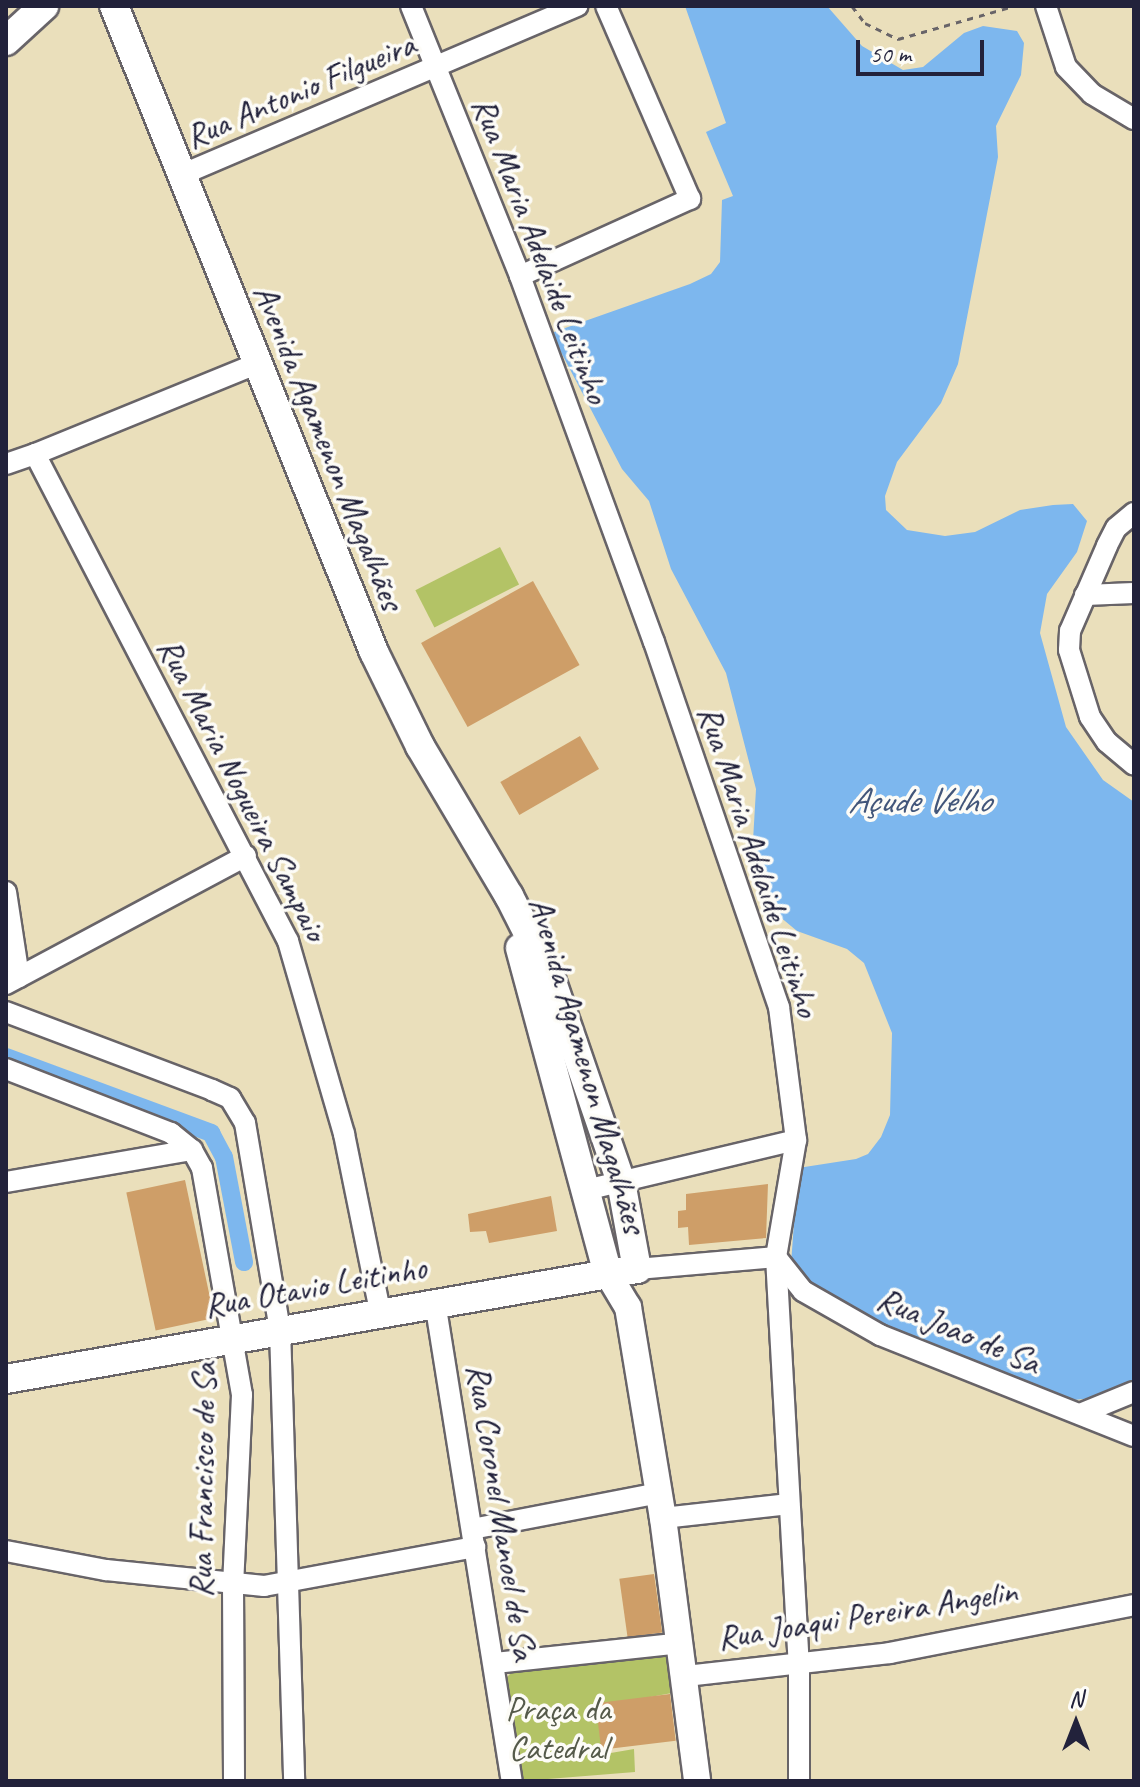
<!DOCTYPE html>
<meta charset="utf-8">
<style>
body{margin:0}
#map{position:relative;width:1140px;height:1787px;overflow:hidden;background:#eadfbb;font-family:Caveat,sans-serif}
div>[style]{position:absolute}
.green>*{inset:0;background:#b3c366;transform-origin:0 0}
.water>*{inset:0;background:#7db7ee}
.canal>*{height:18px;margin:-9px;padding:0 9px;transform-origin:9px;border-radius:9px;background:#7db7ee}
.building>*{inset:0;background:#ce9e68;transform-origin:0 0}
.path>*{height:3px;margin-top:-1.5px;transform-origin:0;background:repeating-linear-gradient(90deg,#686468 0 6px,transparent 0 12px)}
.roads{filter:drop-shadow(2px 0 #686468) drop-shadow(-2px 0 #686468) drop-shadow(0 2px #686468) drop-shadow(0 -2px #686468)}
.minor>*{height:20px;margin:-10px;padding:0 10px;transform-origin:10px;border-radius:10px;background:#fff}
.tertiary>*{height:26px;margin:-13px;padding:0 13px;transform-origin:13px;border-radius:13px;background:#fff}
.secondary>*{height:28px;margin:-14px;padding:0 14px;transform-origin:14px;border-radius:14px;background:#fff}
span{translate:-50% -50%;white-space:nowrap;text-align:center;line-height:1.15;-webkit-text-stroke:7px #fdfcf7;paint-order:stroke}
.street-label{font-size:34px;color:#22223b}
.park-label{font-size:34px;color:#555a4a}
.water-label{font-size:36px;color:#42567a;font-style:italic}
.frame{position:absolute;inset:0;border:8px solid #22223b;pointer-events:none}
.north{position:absolute;left:1036px;top:1683px;width:80px;height:80px;-webkit-text-stroke:6px #fdfcf7;paint-order:stroke;rotate:0deg;font-size:22px;font-weight:700;line-height:32px;text-align:center;color:#22223b}
.north::after{content:'';display:block;margin:auto;width:28px;height:36px;background:#22223b;clip-path:polygon(50% 0,100% 100%,50% 72%,0 100%)}
.scale{position:absolute;left:856px;top:40px;width:128px;height:36px;box-sizing:border-box;border:4px solid #22223b;border-top:0;padding-left:10px;font-size:24px;line-height:28px;white-space:nowrap;color:#22223b;-webkit-text-stroke:6px #fdfcf7;paint-order:stroke}
</style>
<div id="map">
<div class="green">
<i style="left:500px;top:547px;width:42px;height:95px;rotate:63deg"></i>
<i style="clip-path:polygon(666px 1647px,672px 1693px,596px 1707px,605px 1754px,634px 1749px,635px 1772px,523px 1781px,507px 1677px,517px 1667px)"></i>
</div>
<div class="water">
<i style="clip-path:polygon(685px 6px,827px 6px,862px 46px,903px 70px,923px 67px,964px 33px,983px 26px,1017px 31px,1024px 43px,1021px 75px,996px 126px,998px 157px,958px 364px,941px 403px,897px 462px,885px 496px,886px 510px,907px 530px,945px 536px,975px 532px,1020px 510px,1053px 505px,1073px 504px,1087px 521px,1077px 552px,1047px 594px,1040px 633px,1066px 727px,1103px 780px,1134px 802px,1134px 1384px,1101px 1397px,1074px 1400px,966px 1359px,861px 1314px,820px 1291px,791px 1264px,798px 1168px,856px 1159px,868px 1154px,881px 1137px,890px 1115px,892px 1033px,864px 963px,847px 949px,797px 931px,779px 916px,760px 884px,752px 858px,756px 789px,726px 673px,671px 569px,649px 501px,622px 469px,551px 333px,690px 284px,711px 274px,720px 262px,722px 200px,733px 196px,706px 132px,726px 123px)"></i>
</div>
<div class="canal">
<i style="left:6px;top:1057px;width:219px;rotate:20.3deg"></i>
<i style="left:211px;top:1133px;width:27px;rotate:62deg"></i>
<i style="left:224px;top:1157px;width:107px;rotate:79.2deg"></i>
</div>
<div class="building">
<i style="left:533px;top:581px;width:96px;height:128px;rotate:61deg"></i>
<i style="left:580px;top:736px;width:38px;height:92px;rotate:60deg"></i>
<i style="left:185px;top:1180px;width:141px;height:60px;rotate:78deg"></i>
<i style="clip-path:polygon(768px 1184px,766px 1238px,689px 1245px,688px 1227px,678px 1228px,678px 1211px,686px 1210px,686px 1194px)"></i>
<i style="clip-path:polygon(551px 1196px,557px 1231px,489px 1243px,486px 1231px,470px 1232px,468px 1214px)"></i>
<i style="left:654px;top:1574px;width:59px;height:35px;rotate:82deg"></i>
<i style="left:670px;top:1694px;width:47px;height:75px;rotate:83deg"></i>
</div>
<div class="path">
<i style="left:852px;top:6px;width:21px;rotate:53deg"></i>
<i style="left:865px;top:23px;width:37px;rotate:26deg"></i>
<i style="left:898px;top:39px;width:121px;rotate:-15.9deg"></i>
</div>
<div class="roads">
<div class="minor">
<i style="left:411px;top:6px;width:291px;rotate:68deg"></i>
<i style="left:520px;top:276px;width:390px;rotate:69.9deg"></i>
<i style="left:654px;top:642px;width:386px;rotate:71.1deg"></i>
<i style="left:779px;top:1007px;width:134px;rotate:82.7deg"></i>
<i style="left:796px;top:1140px;width:119px;rotate:99.7deg"></i>
<i style="left:776px;top:1257px;width:411px;rotate:86.8deg"></i>
<i style="left:799px;top:1667px;width:114px;rotate:90deg"></i>
<i style="left:1046px;top:6px;width:64px;rotate:71.8deg"></i>
<i style="left:1066px;top:67px;width:37px;rotate:46deg"></i>
<i style="left:1092px;top:94px;width:49px;rotate:30.8deg"></i>
<i style="left:181px;top:175px;width:431px;rotate:-23.1deg"></i>
<i style="left:520px;top:276px;width:187px;rotate:-24.4deg"></i>
<i style="left:690px;top:199px;width:210px;rotate:-113.5deg"></i>
<i style="left:256px;top:364px;width:239px;rotate:157.8deg"></i>
<i style="left:35px;top:454px;width:549px;rotate:62.55deg"></i>
<i style="left:288px;top:941px;width:201px;rotate:73.8deg"></i>
<i style="left:344px;top:1134px;width:181px;rotate:78.5deg"></i>
<i style="left:6px;top:464px;width:31px;rotate:-19deg"></i>
<i style="left:1134px;top:513px;width:23px;rotate:140deg"></i>
<i style="left:1116px;top:528px;width:20px;rotate:117deg"></i>
<i style="left:1107px;top:546px;width:93px;rotate:113.5deg"></i>
<i style="left:1070px;top:631px;width:19px;rotate:93deg"></i>
<i style="left:1069px;top:650px;width:70px;rotate:72.6deg"></i>
<i style="left:1090px;top:717px;width:30px;rotate:56deg"></i>
<i style="left:1107px;top:742px;width:35px;rotate:40deg"></i>
<i style="left:1085px;top:595px;width:49px;rotate:-2.3deg"></i>
<i style="left:6px;top:892px;width:86px;rotate:81.3deg"></i>
<i style="left:6px;top:984px;width:272px;rotate:-28.1deg"></i>
<i style="left:6px;top:1012px;width:220px;rotate:20.7deg"></i>
<i style="left:212px;top:1090px;width:20px;rotate:24deg"></i>
<i style="left:230px;top:1098px;width:29px;rotate:59deg"></i>
<i style="left:245px;top:1123px;width:209px;rotate:80.4deg"></i>
<i style="left:280px;top:1329px;width:452px;rotate:88.2deg"></i>
<i style="left:6px;top:1069px;width:177px;rotate:21.2deg"></i>
<i style="left:171px;top:1133px;width:27px;rotate:39deg"></i>
<i style="left:192px;top:1150px;width:21px;rotate:61deg"></i>
<i style="left:202px;top:1168px;width:230px;rotate:80deg"></i>
<i style="left:242px;top:1395px;width:190px;rotate:92.7deg"></i>
<i style="left:233px;top:1585px;width:196px;rotate:89.7deg"></i>
<i style="left:6px;top:1182px;width:189px;rotate:-9.8deg"></i>
<i style="left:586px;top:1190px;width:216px;rotate:-13.4deg"></i>
<i style="left:637px;top:1269px;width:140px;rotate:-4.9deg"></i>
<i style="left:776px;top:1257px;width:43px;rotate:51.5deg"></i>
<i style="left:803px;top:1291px;width:89px;rotate:29.7deg"></i>
<i style="left:880px;top:1335px;width:273px;rotate:21.7deg"></i>
<i style="left:435px;top:1302px;width:485px;rotate:80.9deg"></i>
<i style="left:1080px;top:1414px;width:58px;rotate:-22.2deg"></i>
<i style="left:663px;top:1518px;width:127px;rotate:-6.3deg"></i>
<i style="left:472px;top:1529px;width:190px;rotate:-10.9deg"></i>
<i style="left:6px;top:1551px;width:102px;rotate:10.8deg"></i>
<i style="left:106px;top:1570px;width:159px;rotate:5.8deg"></i>
<i style="left:264px;top:1586px;width:215px;rotate:-10.5deg"></i>
<i style="left:495px;top:1663px;width:187px;rotate:-6.1deg"></i>
<i style="left:686px;top:1676px;width:205px;rotate:-6.4deg"></i>
<i style="left:890px;top:1653px;width:249px;rotate:-11.1deg"></i>
</div>
<div class="tertiary">
<i style="left:608px;top:1274px;width:39px;rotate:59deg"></i>
<i style="left:628px;top:1307px;width:214px;rotate:80.6deg"></i>
<i style="left:663px;top:1518px;width:265px;rotate:82.6deg"></i>
</div>
<div class="secondary">
<i style="left:6px;top:41px;width:52px;rotate:-42.6deg"></i>
<i style="left:520px;top:948px;width:338px;rotate:74.9deg"></i>
<i style="left:6px;top:1379px;width:641px;rotate:-9.89deg"></i>
<i style="left:637px;top:1269px;width:88px;rotate:-100.4deg"></i>
<i style="left:621px;top:1182px;width:215px;rotate:-109deg"></i>
<i style="left:551px;top:979px;width:93px;rotate:-116.8deg"></i>
<i style="left:509px;top:896px;width:174px;rotate:-120.7deg"></i>
<i style="left:420px;top:746px;width:105px;rotate:-116.1deg"></i>
<i style="left:374px;top:652px;width:696px;rotate:-111.92deg"></i>
</div>
</div>
<div class="street-label">
<span style="left:300px;top:90px;rotate:-23deg">Rua Antonio Filgueira</span>
<span style="left:541px;top:250px;rotate:69deg">Rua Maria Adelaide Leitinho</span>
<span style="left:329px;top:447px;rotate:68deg">Avenida Agamenon Magalhães</span>
<span style="left:243px;top:789px;rotate:63deg">Rua Maria Nogueira Sampaio</span>
<span style="left:759px;top:861px;rotate:72deg">Rua Maria Adelaide Leitinho</span>
<span style="left:588px;top:1065px;rotate:74deg">Avenida Agamenon Magalhães</span>
<span style="left:315px;top:1286px;rotate:-10deg">Rua Otavio Leitinho</span>
<span style="left:959px;top:1330px;rotate:23deg">Rua Joao de Sa</span>
<span style="left:202px;top:1480px;rotate:-89deg">Rua Francisco de Sa</span>
<span style="left:502px;top:1512px;rotate:81deg">Rua Coronel Manoel de Sa</span>
<span style="left:867px;top:1614px;rotate:-9deg">Rua Joaqui Pereira Angelin</span>
</div>
<div class="park-label">
<span style="left:558px;top:1728px">Praça da<br>Catedral</span>
</div>
<div class="water-label">
<span style="left:919px;top:801px">Açude Velho</span>
</div>
<div class="frame"></div>
<div class="north">N</div>
<div class="scale">50 m</div>
</div>
